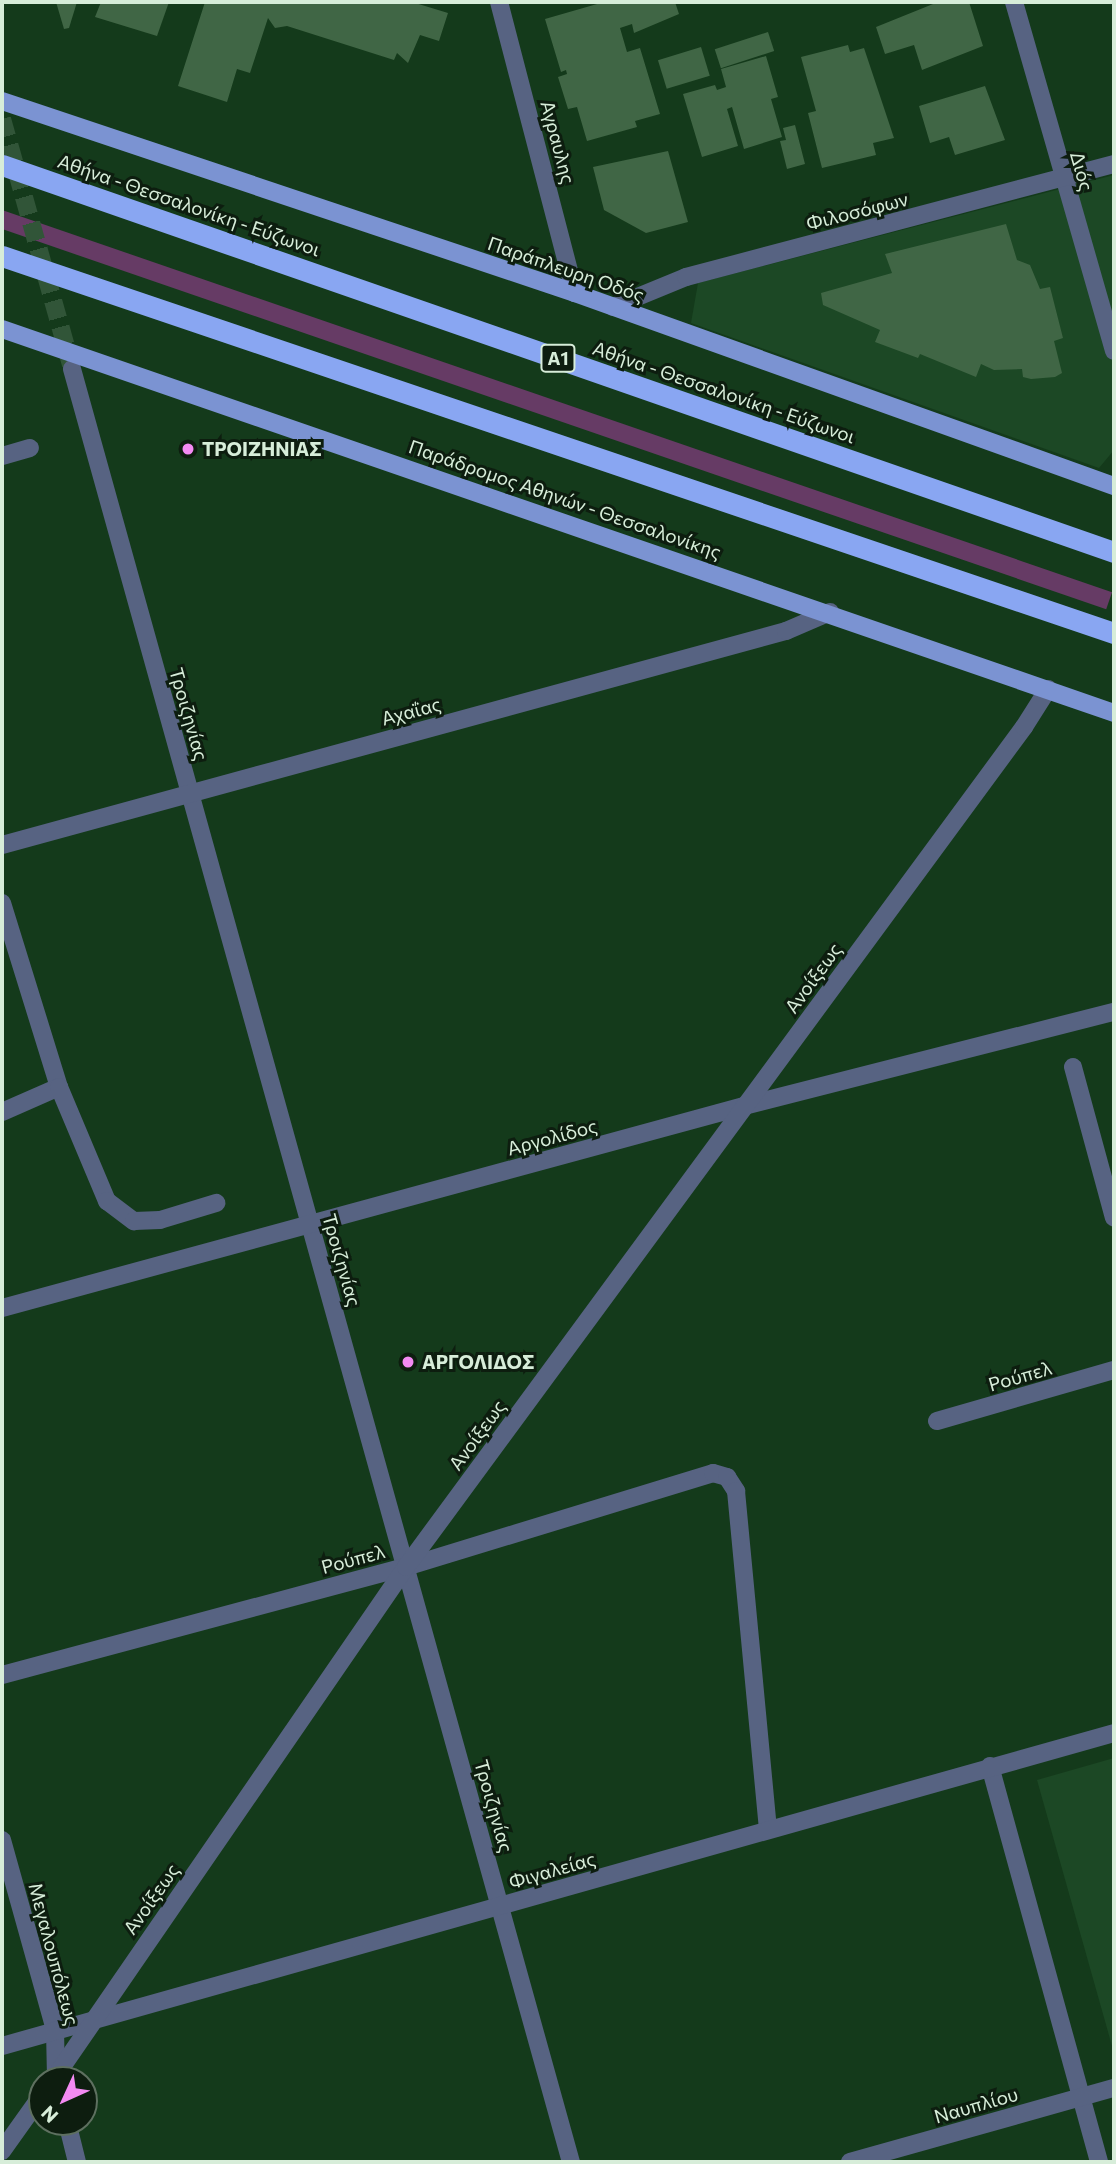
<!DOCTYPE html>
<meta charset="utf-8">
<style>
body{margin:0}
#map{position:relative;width:1116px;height:2164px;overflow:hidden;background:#143a1b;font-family:Commissioner,sans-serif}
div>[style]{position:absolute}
.built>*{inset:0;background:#1c4825}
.green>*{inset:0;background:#663b65;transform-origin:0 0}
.building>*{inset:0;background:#406645;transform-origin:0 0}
.minor-tunnel>*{height:18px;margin-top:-9px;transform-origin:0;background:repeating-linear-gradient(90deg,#315538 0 18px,transparent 0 27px)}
.minor>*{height:18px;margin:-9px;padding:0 9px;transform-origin:9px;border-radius:9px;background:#576382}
.major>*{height:18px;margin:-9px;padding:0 9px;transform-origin:9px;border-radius:9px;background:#7b93d2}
.highway>*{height:21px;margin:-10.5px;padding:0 10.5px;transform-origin:10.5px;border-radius:10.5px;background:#89a6f2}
.dots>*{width:19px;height:19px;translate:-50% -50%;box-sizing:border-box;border:4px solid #0d1d0f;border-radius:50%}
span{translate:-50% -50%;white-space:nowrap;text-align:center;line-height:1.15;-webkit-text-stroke:6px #0d1d0f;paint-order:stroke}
.shield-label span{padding:2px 5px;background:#0d1d0f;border:2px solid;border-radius:5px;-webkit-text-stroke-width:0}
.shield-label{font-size:18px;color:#d7edd9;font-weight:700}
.street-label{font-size:19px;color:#d7edd9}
.poi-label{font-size:19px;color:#d7edd9;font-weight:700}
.left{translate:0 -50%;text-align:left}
.frame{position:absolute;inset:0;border:4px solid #d7edd9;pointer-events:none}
.north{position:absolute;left:28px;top:2066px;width:70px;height:70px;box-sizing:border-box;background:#0d1d0f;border:2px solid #5e7060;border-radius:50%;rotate:225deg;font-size:19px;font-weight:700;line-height:28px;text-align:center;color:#d7edd9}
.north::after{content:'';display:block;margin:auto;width:24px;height:32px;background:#f38af2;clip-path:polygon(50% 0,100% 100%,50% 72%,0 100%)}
</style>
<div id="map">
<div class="built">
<i style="clip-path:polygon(1114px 175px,1114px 450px,1099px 468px,691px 323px,698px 283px)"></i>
<i style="clip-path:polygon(1114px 1758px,1114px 2053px,1037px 1780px)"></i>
</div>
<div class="green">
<i style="left:2px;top:210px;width:1174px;height:18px;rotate:19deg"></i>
</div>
<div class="building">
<i style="clip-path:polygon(56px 2px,77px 2px,69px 28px,64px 29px)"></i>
<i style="clip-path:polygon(101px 2px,169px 2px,157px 36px,95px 17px)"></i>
<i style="clip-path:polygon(205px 2px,412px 2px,448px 13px,439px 41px,420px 35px,408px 63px,397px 53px,394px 60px,287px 26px,275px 28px,268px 18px,250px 73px,237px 69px,227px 102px,178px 86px)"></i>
<i style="clip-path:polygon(604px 2px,675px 2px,679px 14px,634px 33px,632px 24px,620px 28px,627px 52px,640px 48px,660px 114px,635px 121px,637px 127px,587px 141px,577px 107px,568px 109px,558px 77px,567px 74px,566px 70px,561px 72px,545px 19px)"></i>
<i style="clip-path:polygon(938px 2px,969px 2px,983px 46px,922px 70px,914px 45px,885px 54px,876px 27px)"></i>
<i style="left:768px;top:32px;width:20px;height:56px;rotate:72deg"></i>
<i style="clip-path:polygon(848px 45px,850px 52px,864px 48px,894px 138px,873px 143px,876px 155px,822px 168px,808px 113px,816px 111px,801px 57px)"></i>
<i style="left:701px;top:47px;width:30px;height:45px;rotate:73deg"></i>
<i style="clip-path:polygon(766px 56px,778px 97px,771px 99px,782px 137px,744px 149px,732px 107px,727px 109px,738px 146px,702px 157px,683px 94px,715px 85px,717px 90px,726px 87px,721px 69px)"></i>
<i style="clip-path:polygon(985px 86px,1005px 140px,955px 155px,949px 137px,930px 143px,919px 106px)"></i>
<i style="clip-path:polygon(795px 125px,805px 164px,787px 169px,780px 141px,786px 140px,783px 128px)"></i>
<i style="clip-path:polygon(668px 151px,688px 222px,646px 233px,604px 210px,593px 167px)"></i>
<i style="clip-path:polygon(1006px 224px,1017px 260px,1030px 265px,1040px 289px,1050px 287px,1063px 338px,1054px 341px,1062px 373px,1055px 377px,1031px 379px,1023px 377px,1022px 369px,994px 370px,981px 364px,976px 377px,920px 354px,918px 358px,875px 342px,880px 330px,823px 305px,821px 293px,892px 273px,885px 254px)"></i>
</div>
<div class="minor-tunnel">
<i style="left:2px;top:119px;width:255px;rotate:74.3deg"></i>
</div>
<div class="minor">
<i style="left:499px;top:2px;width:301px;rotate:75.4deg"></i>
<i style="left:1014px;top:2px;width:363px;rotate:74deg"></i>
<i style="left:613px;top:307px;width:79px;rotate:-22.3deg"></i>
<i style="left:686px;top:277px;width:443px;rotate:-14.8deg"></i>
<i style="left:72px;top:369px;width:1861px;rotate:74.45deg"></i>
<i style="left:2px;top:456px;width:29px;rotate:-16deg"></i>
<i style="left:2px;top:845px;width:813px;rotate:-15.27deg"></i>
<i style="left:786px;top:631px;width:48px;rotate:-23.4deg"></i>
<i style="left:2px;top:903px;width:193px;rotate:72.8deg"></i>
<i style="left:59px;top:1087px;width:62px;rotate:156.3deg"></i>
<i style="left:1073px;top:1067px;width:156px;rotate:74.8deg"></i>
<i style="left:59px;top:1087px;width:124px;rotate:67.2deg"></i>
<i style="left:107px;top:1201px;width:34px;rotate:37deg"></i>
<i style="left:134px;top:1221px;width:26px;rotate:-2deg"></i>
<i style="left:160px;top:1220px;width:59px;rotate:-16.9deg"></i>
<i style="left:2px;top:1308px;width:769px;rotate:-15.23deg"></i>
<i style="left:744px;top:1106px;width:382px;rotate:-14.3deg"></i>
<i style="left:937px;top:1421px;width:184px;rotate:-16.1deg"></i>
<i style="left:2px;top:1675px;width:418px;rotate:-15deg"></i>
<i style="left:406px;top:1567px;width:321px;rotate:-17deg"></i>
<i style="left:713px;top:1473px;width:15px;rotate:16deg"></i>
<i style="left:727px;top:1477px;width:17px;rotate:57deg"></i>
<i style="left:736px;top:1491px;width:339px;rotate:84.6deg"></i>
<i style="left:990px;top:1766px;width:411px;rotate:74.6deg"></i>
<i style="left:2px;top:1840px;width:197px;rotate:74.4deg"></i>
<i style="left:55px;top:2030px;width:47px;rotate:88.8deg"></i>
<i style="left:2px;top:2046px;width:1155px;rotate:-15.72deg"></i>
<i style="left:53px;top:2080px;width:623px;rotate:-55.47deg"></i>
<i style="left:406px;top:1567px;width:1043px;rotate:-53.66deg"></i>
<i style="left:1024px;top:727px;width:45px;rotate:-57.7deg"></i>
<i style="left:67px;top:2122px;width:41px;rotate:76deg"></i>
<i style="left:2px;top:2151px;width:69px;rotate:-54.5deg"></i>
<i style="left:850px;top:2162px;width:274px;rotate:-15.7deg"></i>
</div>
<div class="major">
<i style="left:2px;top:101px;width:604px;rotate:18.52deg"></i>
<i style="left:575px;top:293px;width:573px;rotate:19.7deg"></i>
<i style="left:2px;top:329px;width:1176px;rotate:19.05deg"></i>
</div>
<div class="highway">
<i style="left:2px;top:165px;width:1177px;rotate:19.19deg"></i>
<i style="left:2px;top:256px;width:1174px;rotate:18.73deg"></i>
</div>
<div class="dots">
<i style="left:188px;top:449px;background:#f38af2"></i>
<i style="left:408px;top:1362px;background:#f38af2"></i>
</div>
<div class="shield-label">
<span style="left:558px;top:358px">Α1</span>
</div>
<div class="street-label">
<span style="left:558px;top:142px;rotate:75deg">Αγραυλης</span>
<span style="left:1082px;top:171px;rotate:74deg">Διός</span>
<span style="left:189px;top:205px;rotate:19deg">Αθήνα - Θεσσαλονίκη - Εύζωνοι</span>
<span style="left:857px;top:211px;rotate:-14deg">Φιλοσόφων</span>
<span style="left:566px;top:269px;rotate:19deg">Παράπλευρη Οδός</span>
<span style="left:724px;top:392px;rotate:19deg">Αθήνα - Θεσσαλονίκη - Εύζωνοι</span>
<span style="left:565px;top:499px;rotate:19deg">Παράδρομος Αθηνών - Θεσσαλονίκης</span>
<span style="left:411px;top:711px;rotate:-15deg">Αχαΐας</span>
<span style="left:189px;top:714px;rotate:74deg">Τροιζηνίας</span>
<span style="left:813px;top:978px;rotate:-54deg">Ανοίξεως</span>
<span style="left:552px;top:1137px;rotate:-15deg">Αργολίδος</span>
<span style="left:342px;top:1260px;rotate:74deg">Τροιζηνίας</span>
<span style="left:1020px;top:1376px;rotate:-16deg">Ρούπελ</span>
<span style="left:477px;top:1435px;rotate:-54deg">Ανοίξεως</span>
<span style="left:353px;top:1559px;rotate:-15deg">Ρούπελ</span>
<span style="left:494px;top:1806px;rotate:74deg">Τροιζηνίας</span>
<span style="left:552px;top:1870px;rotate:-16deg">Φιγαλείας</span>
<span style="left:151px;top:1899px;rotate:-55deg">Ανοίξεως</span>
<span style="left:54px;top:1954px;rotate:75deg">Μεγαλουπόλεως</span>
<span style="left:976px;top:2105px;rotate:-16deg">Ναυπλίου</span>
</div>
<div class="poi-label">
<span class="left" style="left:202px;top:449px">ΤΡΟΙΖΗΝΙΑΣ</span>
<span class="left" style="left:422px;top:1362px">ΑΡΓΟΛΙΔΟΣ</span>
</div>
<div class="frame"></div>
<div class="north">N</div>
</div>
